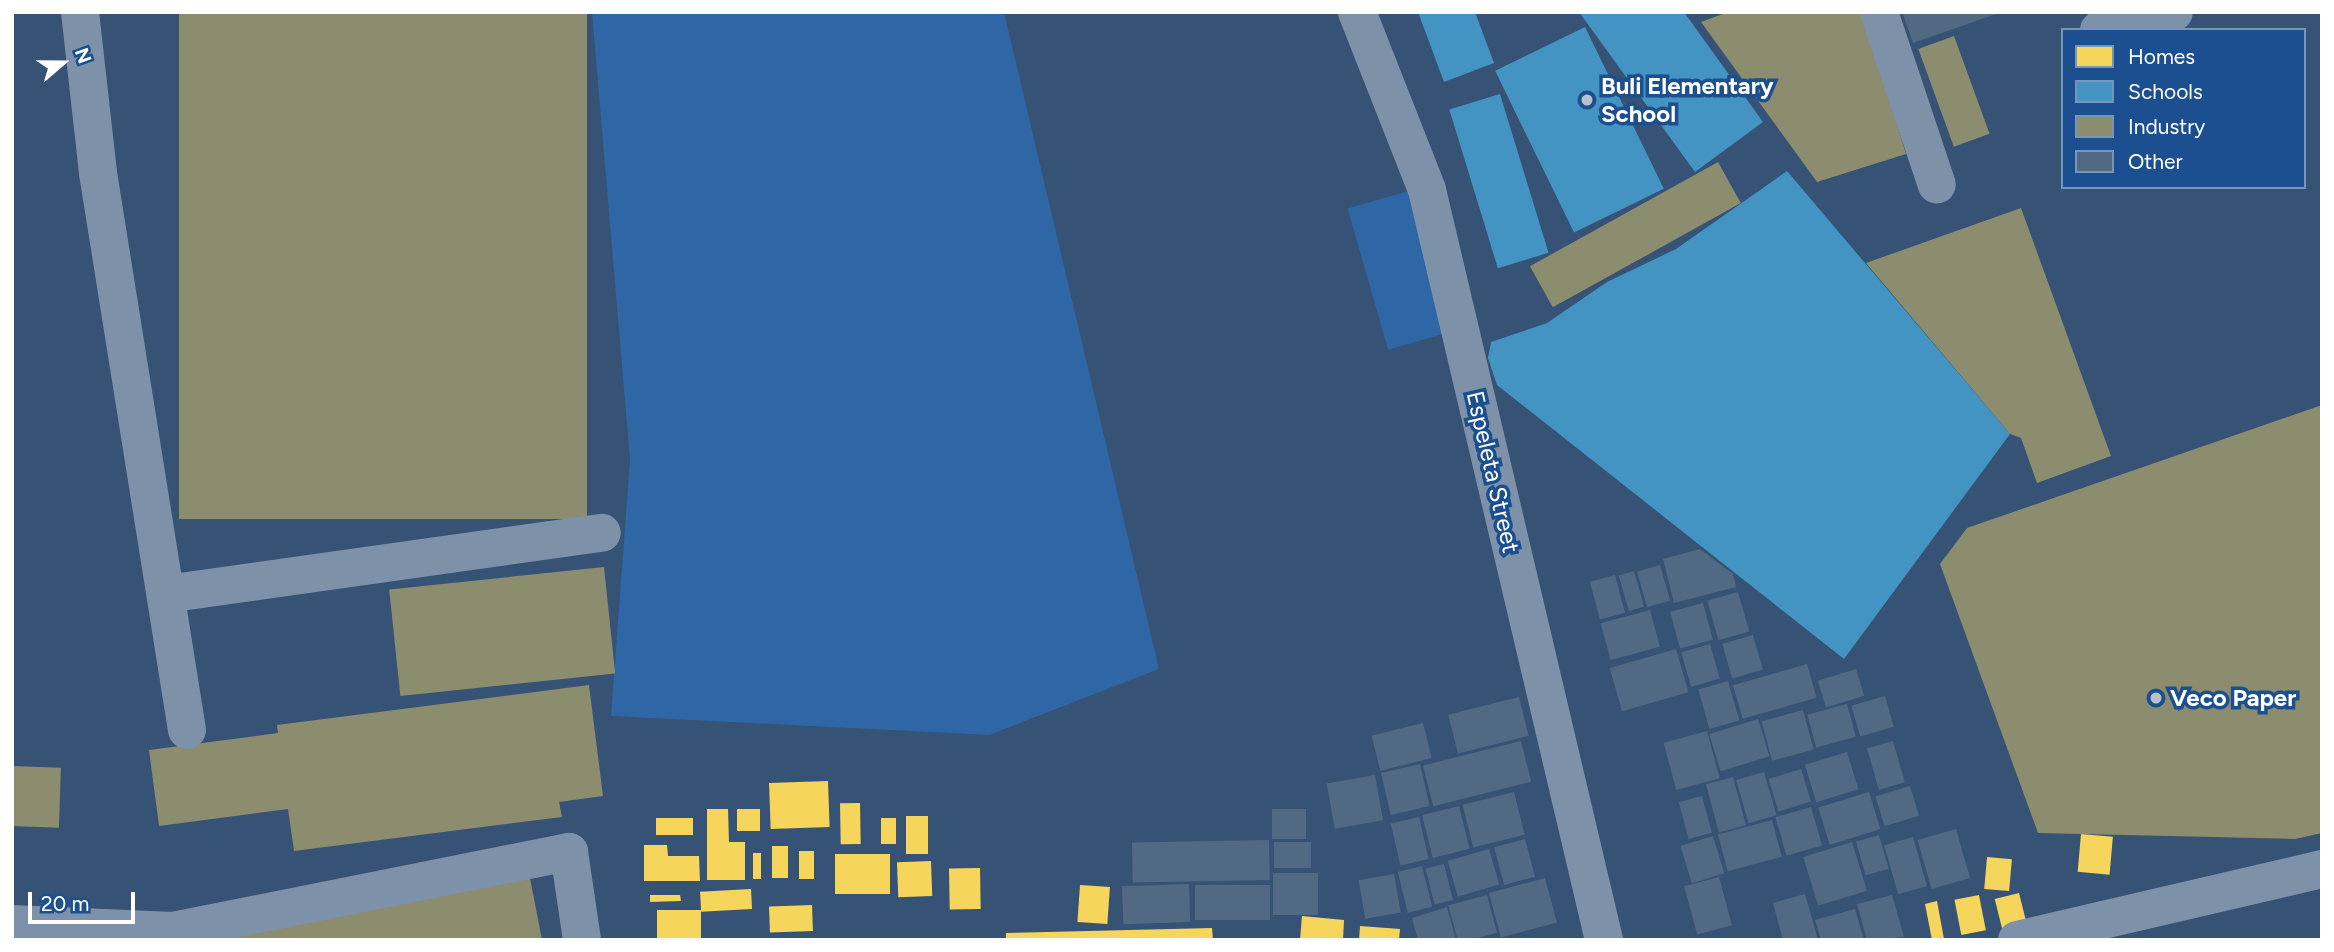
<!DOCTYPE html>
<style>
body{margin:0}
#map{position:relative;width:2334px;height:952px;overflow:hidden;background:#365274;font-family:Figtree,sans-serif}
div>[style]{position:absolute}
.green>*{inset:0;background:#2f66a5;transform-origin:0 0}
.homes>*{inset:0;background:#f6d55c;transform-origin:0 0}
.schools>*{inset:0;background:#4393c3;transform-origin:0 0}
.industry>*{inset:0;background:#8c8c6e;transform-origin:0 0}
.building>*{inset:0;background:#526984;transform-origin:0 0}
.minor>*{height:38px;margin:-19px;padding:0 19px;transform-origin:19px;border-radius:19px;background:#7d92a8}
.dots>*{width:19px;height:19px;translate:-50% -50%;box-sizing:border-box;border:4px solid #1b4f8f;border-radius:50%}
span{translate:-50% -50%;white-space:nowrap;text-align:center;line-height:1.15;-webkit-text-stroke:7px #1b4f8f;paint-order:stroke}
.poi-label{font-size:24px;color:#fff;font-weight:700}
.left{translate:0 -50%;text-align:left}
.street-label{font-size:24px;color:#fff}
.frame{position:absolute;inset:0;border:14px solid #fff;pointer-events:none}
.legend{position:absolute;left:2061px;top:28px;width:245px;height:161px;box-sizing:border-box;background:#1b4f8f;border:2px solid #7695bc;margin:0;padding:9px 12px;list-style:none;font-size:21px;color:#fff}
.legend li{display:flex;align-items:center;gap:14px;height:35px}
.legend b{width:35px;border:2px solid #7695bc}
.north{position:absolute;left:28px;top:28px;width:70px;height:70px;-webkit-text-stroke:5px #1b4f8f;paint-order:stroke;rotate:70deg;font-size:19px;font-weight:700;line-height:28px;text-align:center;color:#fff}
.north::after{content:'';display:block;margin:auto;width:24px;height:32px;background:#fff;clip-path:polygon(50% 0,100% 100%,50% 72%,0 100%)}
.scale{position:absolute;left:28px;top:892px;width:107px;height:32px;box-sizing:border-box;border:4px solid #fff;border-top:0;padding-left:9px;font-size:21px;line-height:24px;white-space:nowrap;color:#fff;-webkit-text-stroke:5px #1b4f8f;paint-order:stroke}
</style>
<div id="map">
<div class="green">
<i style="clip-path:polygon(592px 12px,1004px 12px,1159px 669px,989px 735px,611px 716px,630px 460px)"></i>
<i style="left:1412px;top:190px;width:147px;height:67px;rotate:74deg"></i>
</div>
<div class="homes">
<i style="left:828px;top:781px;width:46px;height:59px;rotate:88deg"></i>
<i style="left:860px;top:803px;width:41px;height:20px;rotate:89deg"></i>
<i style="clip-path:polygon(707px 809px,728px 809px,729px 842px,745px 842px,745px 880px,707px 880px)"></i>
<i style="left:737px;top:809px;width:23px;height:22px"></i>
<i style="left:906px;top:816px;width:22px;height:38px"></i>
<i style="left:693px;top:818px;width:17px;height:37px;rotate:90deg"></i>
<i style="left:881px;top:818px;width:15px;height:26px"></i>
<i style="left:2081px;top:834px;width:32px;height:38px;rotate:5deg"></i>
<i style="clip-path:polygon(644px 845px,667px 845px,668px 856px,699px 856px,700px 881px,644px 881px)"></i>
<i style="left:772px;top:846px;width:16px;height:32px"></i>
<i style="left:799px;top:851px;width:15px;height:28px"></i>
<i style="left:753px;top:853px;width:8px;height:26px"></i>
<i style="left:835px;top:854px;width:55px;height:40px"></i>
<i style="left:1987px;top:857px;width:25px;height:32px;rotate:5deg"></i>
<i style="left:931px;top:861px;width:35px;height:34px;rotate:88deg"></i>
<i style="left:980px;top:868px;width:41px;height:31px;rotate:89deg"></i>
<i style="left:1080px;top:885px;width:30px;height:37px;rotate:4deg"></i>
<i style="left:751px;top:889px;width:20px;height:51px;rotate:87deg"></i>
<i style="left:2019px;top:893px;width:30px;height:25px;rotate:76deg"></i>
<i style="clip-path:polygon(650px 895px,680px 895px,681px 901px,650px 902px)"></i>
<i style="left:1979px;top:895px;width:36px;height:25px;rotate:79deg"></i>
<i style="clip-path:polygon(1937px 901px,1944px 939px,1943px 940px,1932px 940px,1925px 904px)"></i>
<i style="left:812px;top:905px;width:26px;height:43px;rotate:88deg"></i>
<i style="left:701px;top:910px;width:30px;height:44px;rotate:90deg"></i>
<i style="clip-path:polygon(1302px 916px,1344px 920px,1343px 940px,1300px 940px)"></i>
<i style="clip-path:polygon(1360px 926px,1400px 929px,1399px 940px,1359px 940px)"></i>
<i style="clip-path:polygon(1212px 928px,1213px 940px,1006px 940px,1006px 933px)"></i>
</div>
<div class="schools">
<i style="clip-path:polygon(1418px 12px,1475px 12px,1494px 63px,1444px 82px)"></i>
<i style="clip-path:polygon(1579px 12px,1684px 12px,1763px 122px,1695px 172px)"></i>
<i style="left:1585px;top:27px;width:180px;height:100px;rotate:64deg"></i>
<i style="left:1500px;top:94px;width:166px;height:53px;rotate:73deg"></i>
<i style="clip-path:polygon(1787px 171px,2010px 434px,1844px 659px,1497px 385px,1488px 358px,1491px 342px,1547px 323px,1607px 282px,1676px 249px)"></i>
</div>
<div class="industry">
<i style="left:179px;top:12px;width:408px;height:507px"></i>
<i style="clip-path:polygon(1728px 12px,1863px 12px,1906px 154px,1817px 182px,1701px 22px)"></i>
<i style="left:1954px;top:36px;width:104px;height:38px;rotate:70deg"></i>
<i style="left:1718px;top:162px;width:47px;height:215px;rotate:61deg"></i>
<i style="clip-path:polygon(2021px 208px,2111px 456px,2037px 483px,2021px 438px,2010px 434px,1866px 263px)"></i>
<i style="clip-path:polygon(2322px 405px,2322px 833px,2295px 839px,2038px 833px,1940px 564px,1967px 528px)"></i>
<i style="left:604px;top:567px;width:107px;height:216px;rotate:84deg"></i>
<i style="clip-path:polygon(589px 685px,603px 796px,559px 802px,562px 817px,294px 851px,288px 809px,159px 826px,149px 750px,278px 733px,277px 725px)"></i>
<i style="left:12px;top:766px;width:49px;height:60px;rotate:2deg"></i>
<i style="clip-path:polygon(530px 878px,542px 940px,228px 940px,227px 935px)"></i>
</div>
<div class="building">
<i style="clip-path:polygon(1902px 12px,1999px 12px,1999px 13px,1913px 43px)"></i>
<i style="clip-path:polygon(1700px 549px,1733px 574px,1736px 587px,1674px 603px,1663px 559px)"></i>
<i style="left:1660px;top:565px;width:37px;height:24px;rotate:74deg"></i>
<i style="left:1634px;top:571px;width:37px;height:16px;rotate:74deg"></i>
<i style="left:1615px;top:575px;width:39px;height:26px;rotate:75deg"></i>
<i style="left:1738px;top:592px;width:41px;height:32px;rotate:74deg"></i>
<i style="left:1703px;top:603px;width:38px;height:34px;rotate:75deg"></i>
<i style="left:1650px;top:610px;width:38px;height:51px;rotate:75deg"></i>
<i style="left:1753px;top:635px;width:36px;height:32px;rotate:74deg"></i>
<i style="left:1710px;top:644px;width:36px;height:30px;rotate:74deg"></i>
<i style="left:1676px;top:649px;width:45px;height:69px;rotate:74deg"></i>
<i style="left:1807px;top:664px;width:35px;height:77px;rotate:74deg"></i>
<i style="left:1856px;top:669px;width:28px;height:40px;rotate:73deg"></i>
<i style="left:1728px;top:681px;width:41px;height:31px;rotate:74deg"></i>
<i style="left:1885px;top:696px;width:32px;height:35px;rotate:74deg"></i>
<i style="left:1519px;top:697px;width:40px;height:73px;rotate:76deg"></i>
<i style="left:1847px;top:704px;width:34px;height:41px;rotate:75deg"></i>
<i style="left:1803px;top:710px;width:41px;height:43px;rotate:75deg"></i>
<i style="left:1758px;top:719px;width:39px;height:51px;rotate:73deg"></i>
<i style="left:1423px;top:723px;width:36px;height:53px;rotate:76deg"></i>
<i style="left:1707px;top:731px;width:49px;height:45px;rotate:75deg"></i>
<i style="left:1521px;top:741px;width:42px;height:101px;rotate:76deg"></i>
<i style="left:1893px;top:741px;width:43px;height:27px;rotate:74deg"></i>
<i style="left:1847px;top:752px;width:39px;height:44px;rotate:73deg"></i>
<i style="left:1420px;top:764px;width:43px;height:40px;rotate:77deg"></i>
<i style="left:1801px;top:769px;width:34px;height:34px;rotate:73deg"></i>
<i style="left:1764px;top:772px;width:45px;height:29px;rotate:74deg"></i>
<i style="left:1375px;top:775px;width:46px;height:49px;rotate:80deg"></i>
<i style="left:1733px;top:777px;width:50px;height:28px;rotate:75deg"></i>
<i style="left:1910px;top:786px;width:31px;height:36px;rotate:73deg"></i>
<i style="left:1514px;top:792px;width:44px;height:53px;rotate:76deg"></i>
<i style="left:1869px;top:792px;width:39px;height:53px;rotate:73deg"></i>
<i style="left:1702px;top:796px;width:38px;height:24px;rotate:75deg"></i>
<i style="left:1459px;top:806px;width:44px;height:38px;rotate:76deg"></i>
<i style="left:1811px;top:807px;width:40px;height:37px;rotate:74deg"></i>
<i style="left:1272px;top:809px;width:34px;height:30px"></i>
<i style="left:1419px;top:817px;width:43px;height:29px;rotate:77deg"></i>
<i style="left:1772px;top:820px;width:38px;height:56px;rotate:75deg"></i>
<i style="left:1956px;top:829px;width:51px;height:40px;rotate:74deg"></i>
<i style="left:1879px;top:835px;width:35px;height:24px;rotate:74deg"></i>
<i style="left:1713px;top:836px;width:39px;height:34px;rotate:73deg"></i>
<i style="left:1913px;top:837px;width:51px;height:30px;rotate:74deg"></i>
<i style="left:1525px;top:839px;width:39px;height:32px;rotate:75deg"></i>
<i style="left:1269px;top:840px;width:40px;height:137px;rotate:89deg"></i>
<i style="left:1311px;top:842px;width:26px;height:37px;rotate:90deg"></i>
<i style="left:1852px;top:842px;width:51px;height:51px;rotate:73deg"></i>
<i style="left:1489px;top:849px;width:37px;height:43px;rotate:74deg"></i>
<i style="left:1444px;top:864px;width:37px;height:19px;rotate:76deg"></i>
<i style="left:1422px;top:866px;width:42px;height:25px;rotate:76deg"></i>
<i style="left:1273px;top:873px;width:45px;height:42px"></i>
<i style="left:1394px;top:874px;width:39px;height:36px;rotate:80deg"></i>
<i style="left:1719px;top:877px;width:50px;height:36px;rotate:75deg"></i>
<i style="left:1545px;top:878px;width:46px;height:58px;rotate:75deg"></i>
<i style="left:1189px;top:884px;width:38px;height:67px;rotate:88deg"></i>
<i style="left:1270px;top:885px;width:35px;height:75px;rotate:90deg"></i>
<i style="clip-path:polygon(1805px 894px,1818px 940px,1783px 940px,1773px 903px)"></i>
<i style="left:1487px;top:895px;width:39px;height:40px;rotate:75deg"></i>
<i style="clip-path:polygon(1892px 895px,1904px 937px,1867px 940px,1857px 904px)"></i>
<i style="clip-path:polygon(1447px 907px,1456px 940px,1418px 940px,1412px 918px)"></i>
<i style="clip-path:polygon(1855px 909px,1864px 940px,1821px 940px,1815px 920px)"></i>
</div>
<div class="minor">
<i style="left:80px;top:12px;width:162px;rotate:83.6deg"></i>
<i style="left:98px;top:173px;width:564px;rotate:80.92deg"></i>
<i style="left:1357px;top:12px;width:191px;rotate:68.5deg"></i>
<i style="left:1427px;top:190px;width:771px;rotate:76.72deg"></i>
<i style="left:1879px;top:12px;width:182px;rotate:71.5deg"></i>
<i style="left:2099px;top:30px;width:77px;rotate:-13.5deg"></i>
<i style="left:166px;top:594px;width:440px;rotate:-8deg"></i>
<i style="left:12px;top:924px;width:161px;rotate:2.5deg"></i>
<i style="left:173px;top:931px;width:404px;rotate:-11.3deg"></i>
<i style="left:569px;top:852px;width:89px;rotate:81.6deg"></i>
<i style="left:2017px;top:940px;width:313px;rotate:-13.1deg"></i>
</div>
<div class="dots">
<i style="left:1587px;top:100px;background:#b9c2ce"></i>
<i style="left:2156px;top:698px;background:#b9c2ce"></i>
</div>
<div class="poi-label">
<span class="left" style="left:1601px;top:100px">Buli Elementary<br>School</span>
<span class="left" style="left:2170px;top:698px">Veco Paper</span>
</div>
<div class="street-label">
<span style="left:1493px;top:472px;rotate:77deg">Espeleta Street</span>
</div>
<div class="frame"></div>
<ul class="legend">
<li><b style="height:19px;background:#f6d55c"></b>Homes</li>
<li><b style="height:19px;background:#4393c3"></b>Schools</li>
<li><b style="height:19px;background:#8c8c6e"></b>Industry</li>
<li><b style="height:19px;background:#526984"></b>Other</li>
</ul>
<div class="north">N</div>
<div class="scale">20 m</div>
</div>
